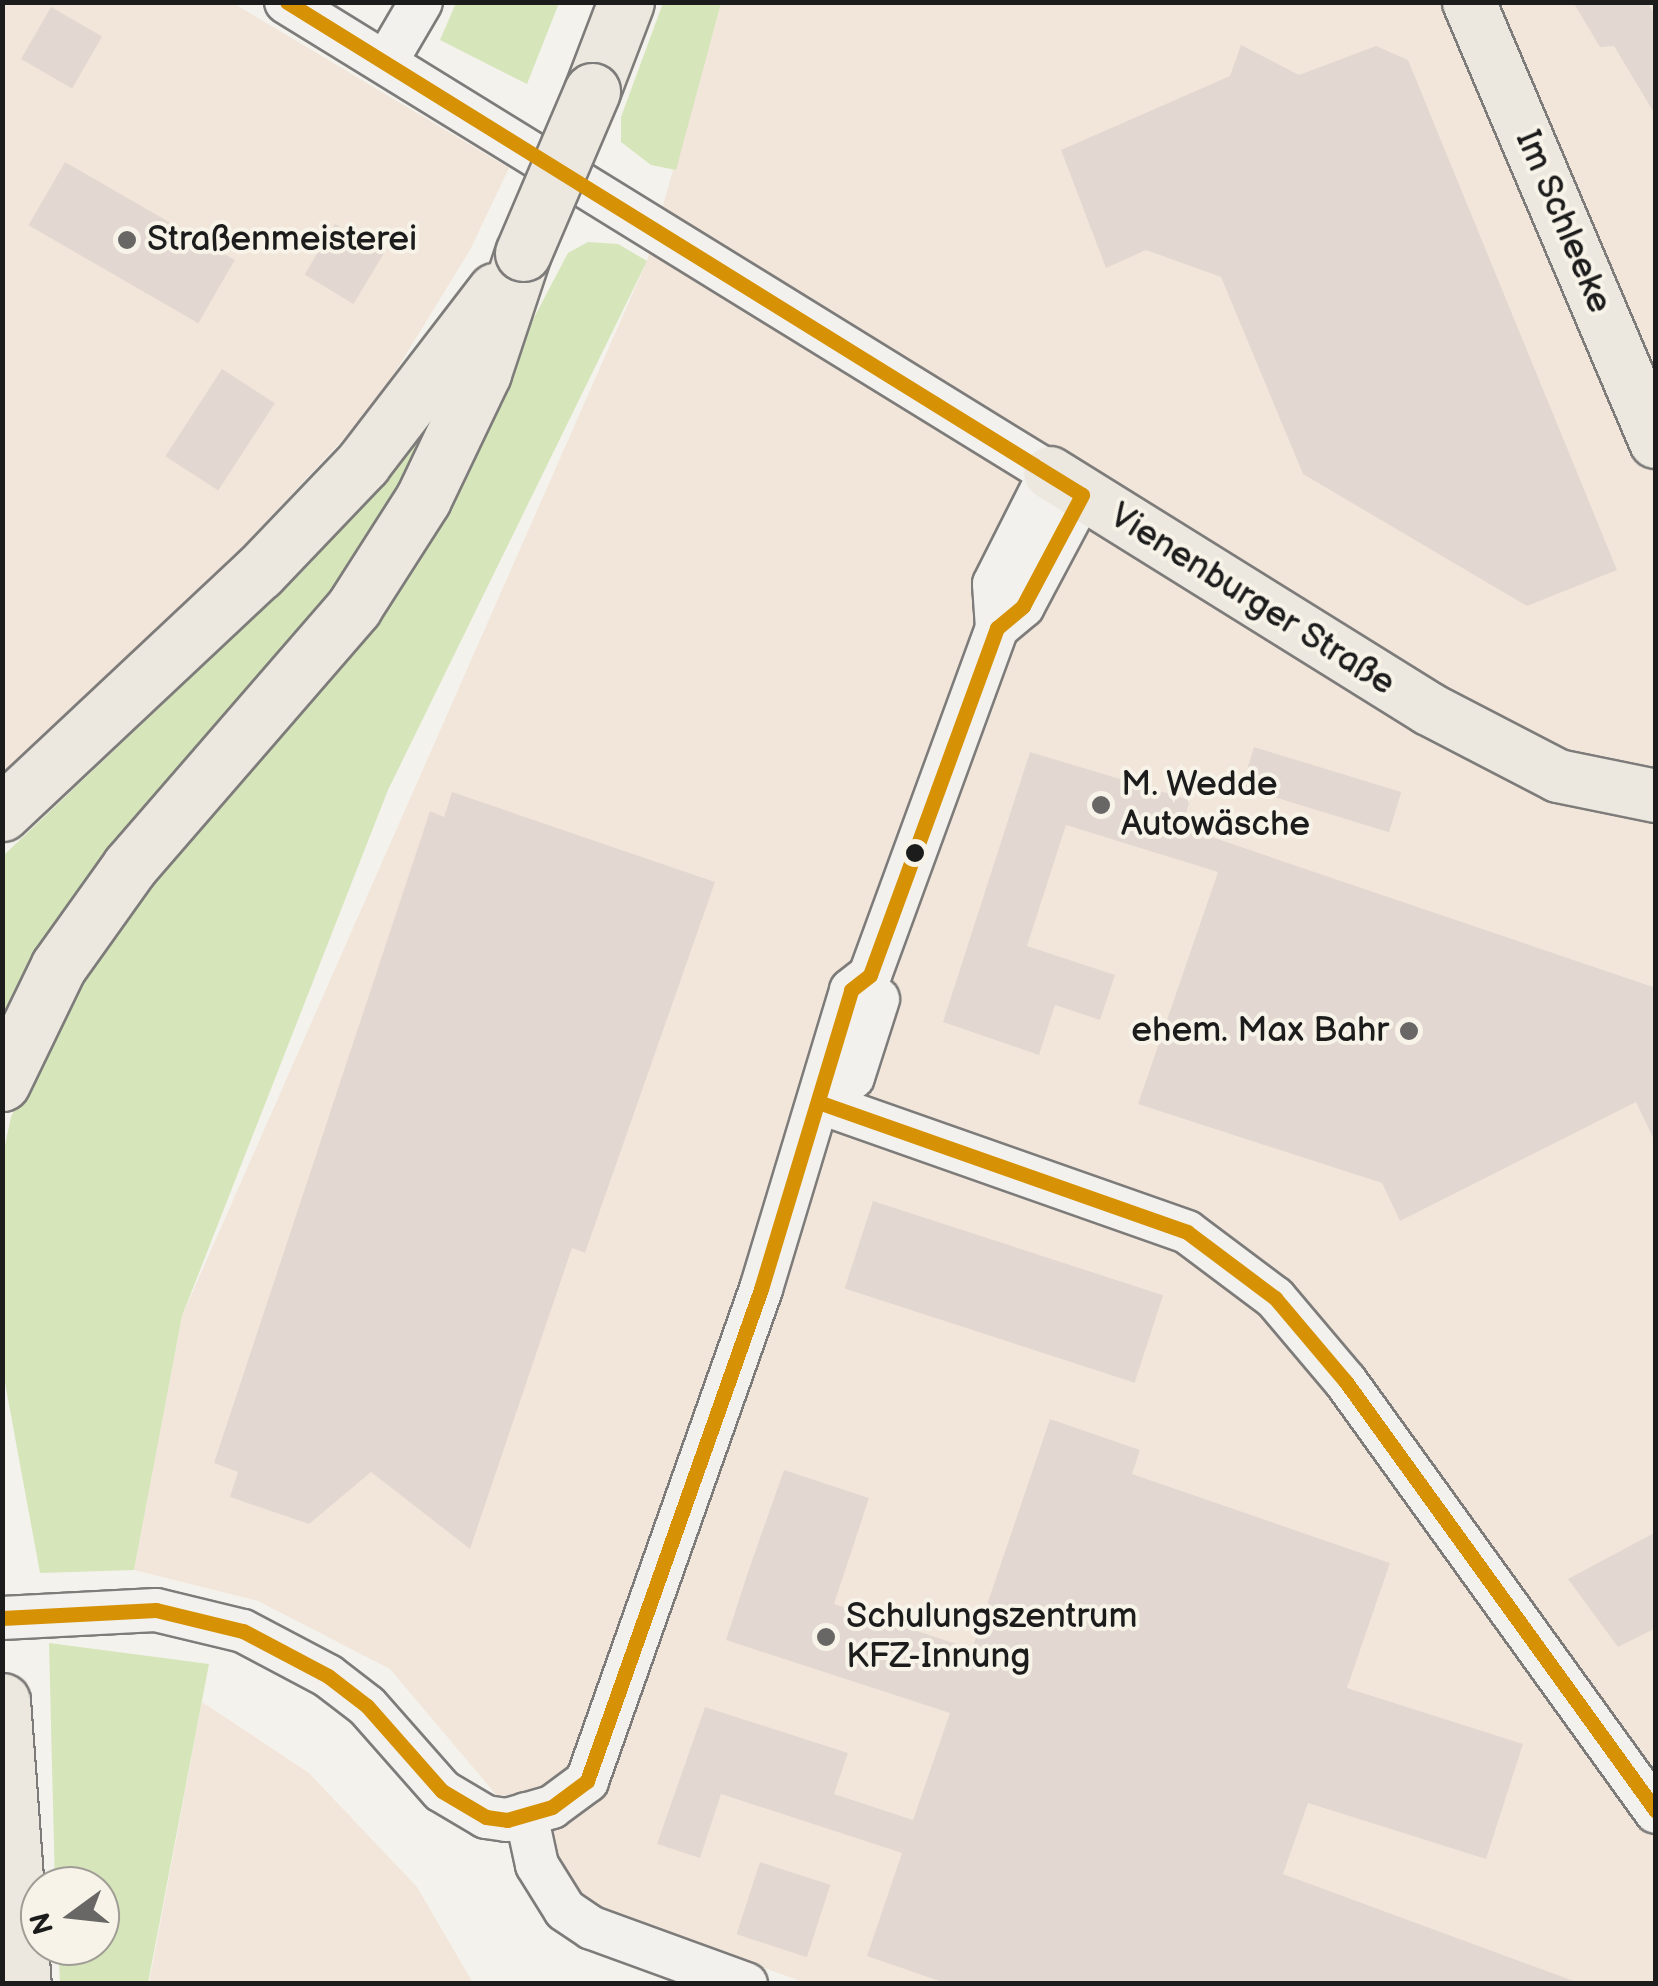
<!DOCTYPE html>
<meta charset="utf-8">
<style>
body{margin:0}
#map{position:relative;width:1658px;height:1986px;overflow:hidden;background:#f4f2ec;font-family:"Balsamiq Sans",sans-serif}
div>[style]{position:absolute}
.built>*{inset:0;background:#f2e6db}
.green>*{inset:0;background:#d6e5ba}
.building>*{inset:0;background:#e3d8d1;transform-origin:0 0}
.roads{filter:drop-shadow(2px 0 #7d7c7a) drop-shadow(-2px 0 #7d7c7a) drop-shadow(0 2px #7d7c7a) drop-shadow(0 -2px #7d7c7a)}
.minor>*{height:42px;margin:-21px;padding:0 21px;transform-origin:21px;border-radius:21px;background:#f2f1ed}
.major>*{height:52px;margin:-26px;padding:0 26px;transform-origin:26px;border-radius:26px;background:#ede8df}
.highway>*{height:55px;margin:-27.5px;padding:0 27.5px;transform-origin:27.5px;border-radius:27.5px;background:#ede8df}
.bridges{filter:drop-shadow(2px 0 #7d7c7a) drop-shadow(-2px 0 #7d7c7a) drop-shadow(0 2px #7d7c7a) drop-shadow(0 -2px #7d7c7a)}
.highway-bridge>*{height:55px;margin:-27.5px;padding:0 27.5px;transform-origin:27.5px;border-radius:27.5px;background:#ede8df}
.bus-1>*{height:15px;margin:-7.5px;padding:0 7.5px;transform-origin:7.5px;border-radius:7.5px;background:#d69104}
.dots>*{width:28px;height:28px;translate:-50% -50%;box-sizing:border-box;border:5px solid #f7f3e8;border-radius:50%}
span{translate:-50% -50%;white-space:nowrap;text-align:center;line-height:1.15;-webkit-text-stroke:8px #f7f3e8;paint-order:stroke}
.street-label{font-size:35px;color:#1c1c1c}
.poi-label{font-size:35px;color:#1c1c1c}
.left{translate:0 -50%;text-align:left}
.right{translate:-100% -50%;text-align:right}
.frame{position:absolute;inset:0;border:5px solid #1c1c1c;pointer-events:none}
.north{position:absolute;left:20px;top:1866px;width:100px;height:100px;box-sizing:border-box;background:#f7f3e8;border:2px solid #9f9d96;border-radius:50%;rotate:255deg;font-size:28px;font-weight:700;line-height:40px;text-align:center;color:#1c1c1c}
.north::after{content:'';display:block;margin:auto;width:35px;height:45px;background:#686765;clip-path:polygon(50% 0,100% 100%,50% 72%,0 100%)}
</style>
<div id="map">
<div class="built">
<i style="clip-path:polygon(3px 3px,233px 3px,509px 168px,470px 250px,375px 405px,174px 620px,3px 774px)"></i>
<i style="clip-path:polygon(721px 3px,1655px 3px,1655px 1983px,806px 1983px,590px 1906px,390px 1669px,258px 1601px,134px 1570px,182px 1316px,647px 261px)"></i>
<i style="clip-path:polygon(202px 1702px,309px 1773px,417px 1887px,473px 1983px,149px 1983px)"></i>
</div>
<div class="green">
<i style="clip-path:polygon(456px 3px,559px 3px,527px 84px,440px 40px)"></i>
<i style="clip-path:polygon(663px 3px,721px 3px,676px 170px,651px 165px,621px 142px,621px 117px)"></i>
<i style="clip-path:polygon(588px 242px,618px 244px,647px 261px,388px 790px,182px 1316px,134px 1570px,40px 1573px,3px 1372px,2px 1159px,11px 1117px,61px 1011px,169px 865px,372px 625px,568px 253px)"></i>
<i style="clip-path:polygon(445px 390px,444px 426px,288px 665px,76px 893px,26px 970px,3px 1024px,3px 856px,308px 566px,386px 475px)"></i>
<i style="clip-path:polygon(49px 1643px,209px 1664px,148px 1983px,60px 1983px,58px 1946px,100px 1946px,100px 1886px,55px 1886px)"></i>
</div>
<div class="building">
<i style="clip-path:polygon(1573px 2px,1647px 2px,1656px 17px,1656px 116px,1614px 46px,1600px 47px)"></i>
<i style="left:51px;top:7px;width:59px;height:60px;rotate:30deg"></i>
<i style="clip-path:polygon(1241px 45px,1299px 75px,1376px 46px,1408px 60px,1617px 570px,1527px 606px,1303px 474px,1221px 277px,1146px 250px,1106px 268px,1061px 150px,1230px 76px)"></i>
<i style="left:65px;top:162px;width:196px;height:73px;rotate:30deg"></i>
<i style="left:335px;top:224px;width:57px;height:59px;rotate:31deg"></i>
<i style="left:222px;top:369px;width:63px;height:104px;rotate:33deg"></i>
<i style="left:1254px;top:747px;width:154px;height:42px;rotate:17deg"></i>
<i style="clip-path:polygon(1030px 752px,1190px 800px,1182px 827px,1656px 988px,1656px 1144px,1636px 1102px,1400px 1221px,1382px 1183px,1138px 1104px,1218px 872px,1066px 825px,1027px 946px,1115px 975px,1100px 1020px,1055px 1005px,1039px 1055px,943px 1022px)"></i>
<i style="clip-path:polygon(452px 792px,715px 882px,585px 1253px,572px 1248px,470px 1549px,371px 1472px,309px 1524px,230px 1497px,238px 1472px,214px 1463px,430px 811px,444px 817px)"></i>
<i style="left:873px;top:1201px;width:305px;height:92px;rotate:18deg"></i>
<i style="clip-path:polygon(1050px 1419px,1140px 1450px,1132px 1474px,1390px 1563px,1347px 1688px,1523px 1744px,1486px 1859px,1308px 1803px,1283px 1874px,1582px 1984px,948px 1984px,867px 1956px,902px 1853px,721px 1794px,700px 1858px,657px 1844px,705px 1707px,848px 1753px,834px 1794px,913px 1820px,950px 1713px,726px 1640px,747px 1575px,784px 1470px,869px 1498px,834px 1604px,972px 1649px)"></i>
<i style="clip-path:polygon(1656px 1532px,1656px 1628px,1618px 1647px,1568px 1579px)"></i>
<i style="left:760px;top:1862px;width:74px;height:76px;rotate:18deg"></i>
</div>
<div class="roads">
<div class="minor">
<i style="left:286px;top:2px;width:898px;rotate:31.65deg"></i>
<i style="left:1050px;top:473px;width:124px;rotate:116.8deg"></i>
<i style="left:994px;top:584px;width:44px;rotate:86.1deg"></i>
<i style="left:386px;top:62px;width:69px;rotate:-59.7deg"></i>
<i style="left:821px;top:1103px;width:388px;rotate:19.4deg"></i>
<i style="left:1187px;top:1232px;width:110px;rotate:36.9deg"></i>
<i style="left:1275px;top:1298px;width:110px;rotate:49.8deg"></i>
<i style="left:1346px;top:1382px;width:530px;rotate:54.21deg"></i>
<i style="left:821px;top:1103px;width:41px;rotate:-39.1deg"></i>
<i style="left:853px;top:1077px;width:82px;rotate:-72.2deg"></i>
<i style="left:2px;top:1618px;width:154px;rotate:-3deg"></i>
<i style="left:156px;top:1610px;width:89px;rotate:13.6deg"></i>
<i style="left:243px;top:1631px;width:96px;rotate:27.9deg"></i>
<i style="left:328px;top:1676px;width:49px;rotate:37.6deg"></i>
<i style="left:367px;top:1706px;width:113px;rotate:48.6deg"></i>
<i style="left:442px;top:1791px;width:51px;rotate:30.6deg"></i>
<i style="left:486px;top:1817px;width:21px;rotate:8deg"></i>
<i style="left:507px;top:1820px;width:47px;rotate:-16.1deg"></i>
<i style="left:552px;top:1807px;width:44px;rotate:-36.6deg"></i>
<i style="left:587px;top:1781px;width:522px;rotate:-70.52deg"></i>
<i style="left:761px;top:1289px;width:312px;rotate:-73.2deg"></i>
<i style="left:851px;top:990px;width:24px;rotate:-38deg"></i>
<i style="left:870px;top:975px;width:370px;rotate:-69.9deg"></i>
<i style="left:997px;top:628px;width:34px;rotate:-40deg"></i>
<i style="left:1023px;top:606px;width:126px;rotate:-62deg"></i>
<i style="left:526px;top:1814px;width:52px;rotate:77.8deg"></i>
<i style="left:537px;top:1865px;width:53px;rotate:58.1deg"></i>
<i style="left:565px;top:1910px;width:32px;rotate:34deg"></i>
<i style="left:592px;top:1928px;width:164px;rotate:20deg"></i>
</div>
<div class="major">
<i style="left:1469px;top:2px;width:478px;rotate:67deg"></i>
<i style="left:1050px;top:473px;width:446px;rotate:31.9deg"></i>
<i style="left:1429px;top:709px;width:145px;rotate:27.4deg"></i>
<i style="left:1558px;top:776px;width:100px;rotate:11.5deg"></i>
</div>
<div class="highway">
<i style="left:592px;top:91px;width:95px;rotate:-69.1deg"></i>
<i style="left:2px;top:813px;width:352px;rotate:-43.2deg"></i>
<i style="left:259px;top:572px;width:151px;rotate:-46.3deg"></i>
<i style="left:363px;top:463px;width:217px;rotate:-52.5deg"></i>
<i style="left:2px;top:1083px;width:129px;rotate:-64.2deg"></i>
<i style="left:58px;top:967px;width:124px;rotate:-54.5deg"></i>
<i style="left:130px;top:866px;width:342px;rotate:-49.1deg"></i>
<i style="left:354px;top:607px;width:128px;rotate:-57.4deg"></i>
<i style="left:423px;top:499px;width:140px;rotate:-64.5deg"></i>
<i style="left:483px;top:373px;width:126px;rotate:-71.6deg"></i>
<i style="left:2px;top:1701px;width:284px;rotate:85.8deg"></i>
</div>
</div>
<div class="bridges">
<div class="highway-bridge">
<i style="left:523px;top:253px;width:176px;rotate:-66.9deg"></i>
</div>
</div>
<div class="bus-1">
<i style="left:287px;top:2px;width:935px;rotate:31.8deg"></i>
<i style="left:821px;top:1103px;width:388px;rotate:19.4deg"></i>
<i style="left:1187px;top:1232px;width:110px;rotate:36.9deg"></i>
<i style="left:1275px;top:1298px;width:110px;rotate:49.8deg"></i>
<i style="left:1346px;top:1382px;width:529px;rotate:54.15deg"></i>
<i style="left:2px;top:1618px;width:154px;rotate:-3deg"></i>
<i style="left:156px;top:1610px;width:89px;rotate:13.6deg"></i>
<i style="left:243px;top:1631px;width:96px;rotate:27.9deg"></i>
<i style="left:328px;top:1676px;width:49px;rotate:37.6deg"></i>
<i style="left:367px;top:1706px;width:113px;rotate:48.6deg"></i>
<i style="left:442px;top:1791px;width:51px;rotate:30.6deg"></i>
<i style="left:486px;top:1817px;width:21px;rotate:8deg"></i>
<i style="left:507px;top:1820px;width:47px;rotate:-16.1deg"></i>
<i style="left:552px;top:1807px;width:44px;rotate:-36.6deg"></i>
<i style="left:587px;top:1781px;width:522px;rotate:-70.52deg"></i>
<i style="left:761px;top:1289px;width:312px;rotate:-73.2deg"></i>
<i style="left:851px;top:990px;width:24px;rotate:-38deg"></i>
<i style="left:870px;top:975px;width:370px;rotate:-69.9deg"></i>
<i style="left:997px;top:628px;width:34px;rotate:-40deg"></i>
<i style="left:1023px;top:606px;width:126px;rotate:-62deg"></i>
</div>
<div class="dots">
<i style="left:127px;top:240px;background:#686765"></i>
<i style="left:1101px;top:805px;background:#686765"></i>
<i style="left:915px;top:853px;background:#1c1c1c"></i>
<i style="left:1409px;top:1031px;background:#686765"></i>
<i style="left:826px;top:1637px;background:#686765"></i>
</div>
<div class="street-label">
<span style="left:1563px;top:222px;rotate:67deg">Im Schleeke</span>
<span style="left:1252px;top:600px;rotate:32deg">Vienenburger Straße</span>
</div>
<div class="poi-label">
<span class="left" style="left:147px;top:240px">Straßenmeisterei</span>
<span class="left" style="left:1121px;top:805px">M. Wedde<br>Autowäsche</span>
<span class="right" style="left:1389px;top:1031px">ehem. Max Bahr</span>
<span class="left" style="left:846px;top:1637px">Schulungszentrum<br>KFZ-Innung</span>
</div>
<div class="frame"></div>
<div class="north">N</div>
</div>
